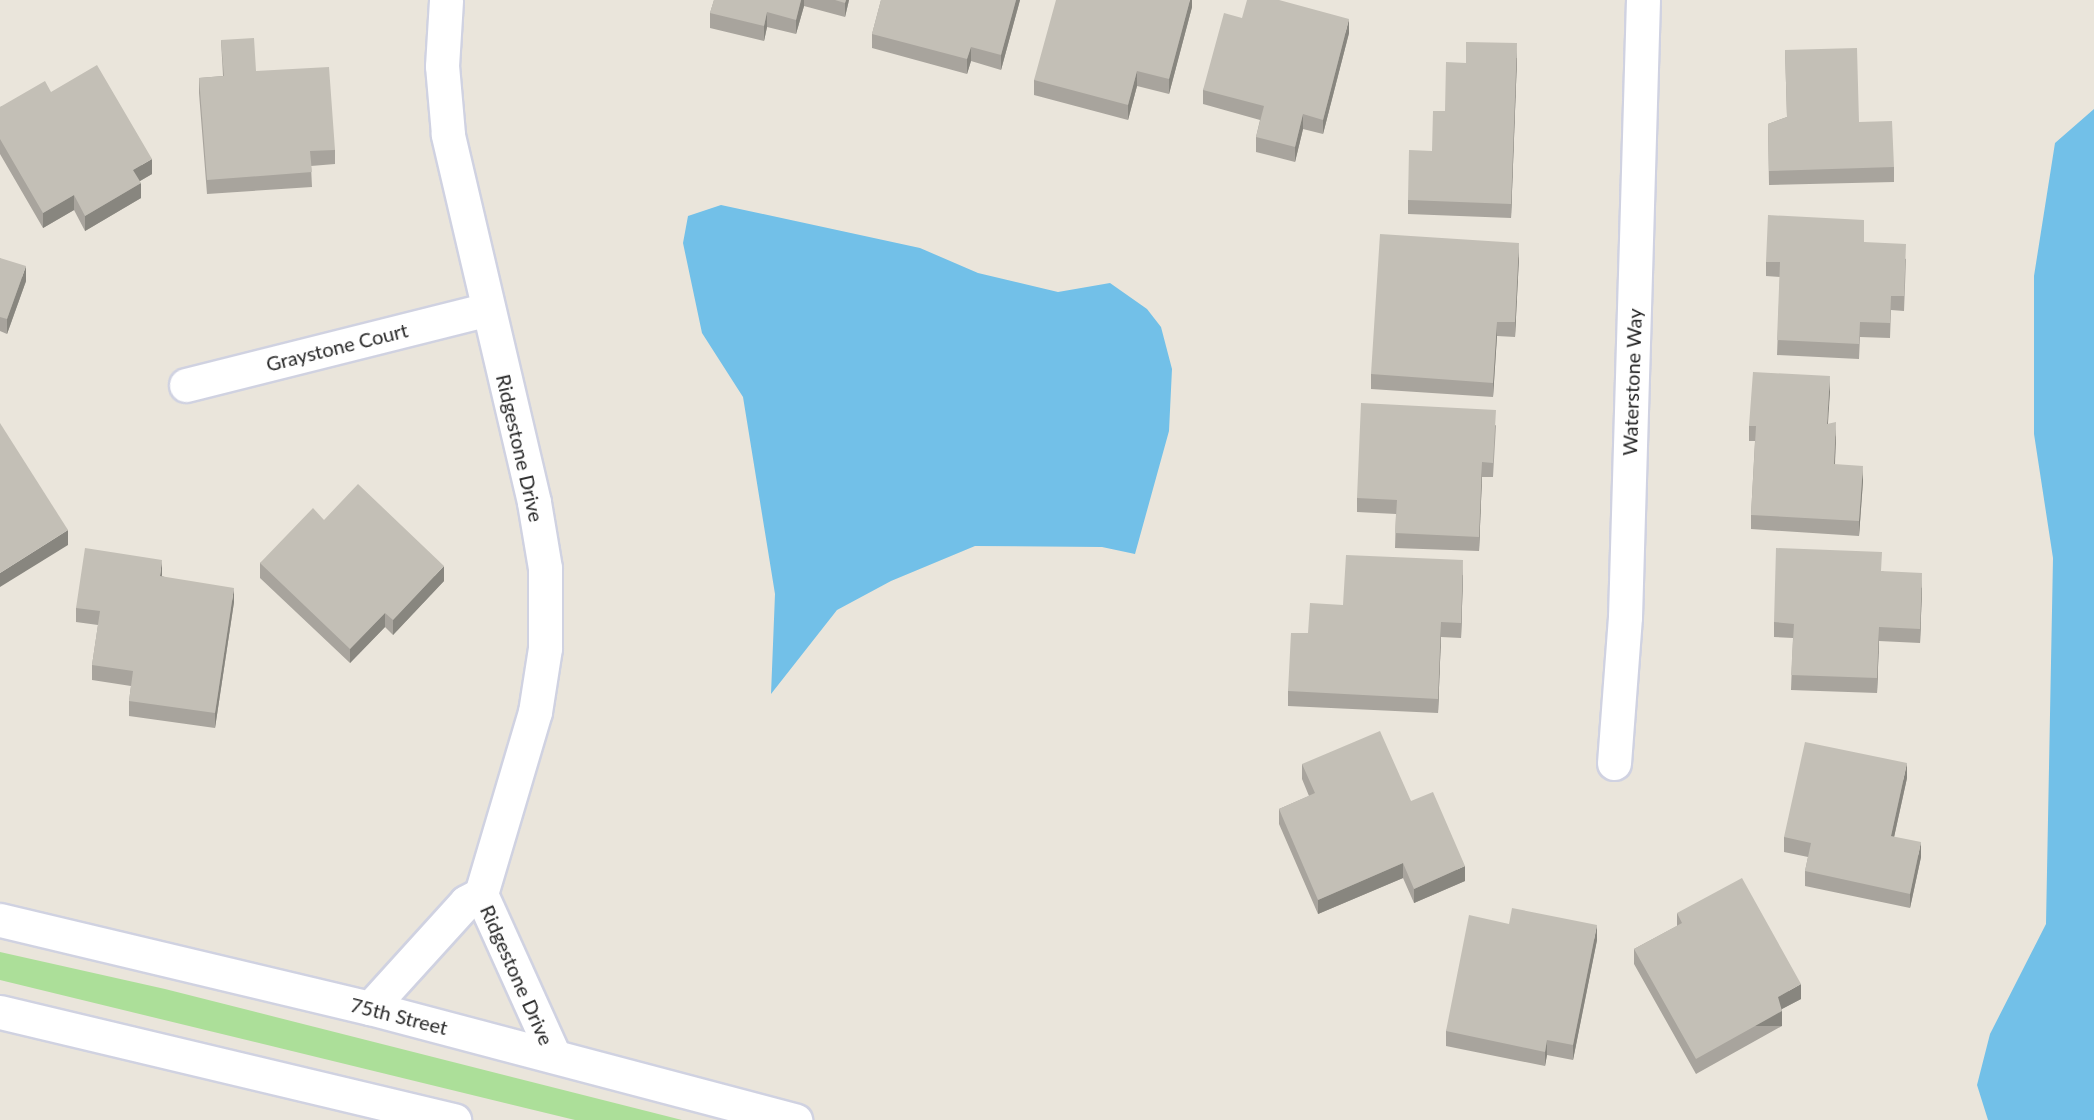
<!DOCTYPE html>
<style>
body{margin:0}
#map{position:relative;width:2094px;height:1120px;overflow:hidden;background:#eae5db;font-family:Lato,sans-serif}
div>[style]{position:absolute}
.green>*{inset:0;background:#acdf99}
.water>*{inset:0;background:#72c0e8}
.roads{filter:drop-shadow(2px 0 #d0d2e1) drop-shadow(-2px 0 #d0d2e1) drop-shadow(0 2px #d0d2e1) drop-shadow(0 -2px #d0d2e1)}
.street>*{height:33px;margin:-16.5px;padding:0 16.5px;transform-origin:16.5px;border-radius:16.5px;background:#fff}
.secondary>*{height:33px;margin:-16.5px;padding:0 16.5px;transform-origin:16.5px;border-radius:16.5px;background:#fff}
.wall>*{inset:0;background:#a8a49d}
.shaded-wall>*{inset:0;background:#88867f;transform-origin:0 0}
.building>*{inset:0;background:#c3bfb6}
span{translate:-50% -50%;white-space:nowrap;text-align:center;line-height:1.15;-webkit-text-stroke:4.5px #fff;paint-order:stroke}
.street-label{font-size:20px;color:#292929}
</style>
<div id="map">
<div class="green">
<i style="clip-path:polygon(0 952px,165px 989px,682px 1120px,575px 1120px,0 980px)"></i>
</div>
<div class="water">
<i style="clip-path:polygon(2094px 109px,2094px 1120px,1988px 1120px,1977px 1085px,1990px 1034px,2046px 924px,2053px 558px,2034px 434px,2034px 276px,2055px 143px)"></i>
<i style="clip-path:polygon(721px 205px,920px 248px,978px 273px,1058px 292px,1110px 283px,1147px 309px,1161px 327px,1172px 369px,1169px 431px,1135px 554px,1102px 547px,975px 546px,891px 581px,837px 610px,771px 694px,775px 594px,743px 397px,702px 333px,683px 243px,688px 216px)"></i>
</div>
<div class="roads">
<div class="street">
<i style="left:186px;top:385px;width:311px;rotate:-14.1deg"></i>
<i style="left:1614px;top:763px;width:146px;rotate:-85.7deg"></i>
<i style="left:1625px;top:617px;width:617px;rotate:-88.33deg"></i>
<i style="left:481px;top:894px;width:178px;rotate:65.7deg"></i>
<i style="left:370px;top:1008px;width:143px;rotate:-47.8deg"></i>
<i style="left:466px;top:902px;width:17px;rotate:-28deg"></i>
<i style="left:481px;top:894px;width:190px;rotate:-73.5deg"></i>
<i style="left:535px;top:712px;width:65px;rotate:-81.1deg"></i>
<i style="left:545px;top:648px;width:80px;rotate:-90deg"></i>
<i style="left:545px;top:568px;width:67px;rotate:-99.5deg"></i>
<i style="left:534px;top:502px;width:378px;rotate:-103.2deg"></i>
<i style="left:448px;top:134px;width:68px;rotate:-95deg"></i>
<i style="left:442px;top:66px;width:66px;rotate:-86.5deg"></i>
</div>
<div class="secondary">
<i style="left:0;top:920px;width:380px;rotate:13.4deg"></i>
<i style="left:370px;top:1008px;width:440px;rotate:14.8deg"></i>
<i style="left:0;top:1012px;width:467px;rotate:13.4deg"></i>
</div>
</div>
<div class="wall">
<i style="clip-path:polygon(714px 0,849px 0,845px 17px,804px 6px,796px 34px,767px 27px,764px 41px,710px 28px,710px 13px)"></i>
<i style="clip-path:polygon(881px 0,1020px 0,1001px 70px,971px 61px,967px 74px,872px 48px,872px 34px)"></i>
<i style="clip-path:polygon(1192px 0,1192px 7px,1169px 94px,1137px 86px,1128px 120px,1034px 95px,1034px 80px)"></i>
<i style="clip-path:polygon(1242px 18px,1349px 33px,1323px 134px,1303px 129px,1295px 162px,1256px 152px,1256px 137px,1260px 120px,1203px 104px,1203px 90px)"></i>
<i style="clip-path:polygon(221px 40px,256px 71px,335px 150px,335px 164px,311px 166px,312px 187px,207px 194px,199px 93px,199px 78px,223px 76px)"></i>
<i style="clip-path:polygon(1785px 50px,1859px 122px,1894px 167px,1894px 182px,1769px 185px,1768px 124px,1787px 117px)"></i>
<i style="clip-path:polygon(1517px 58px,1511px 218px,1408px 214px,1408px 200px,1432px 151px,1445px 111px,1466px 63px)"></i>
<i style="clip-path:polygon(51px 92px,152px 174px,140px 181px,141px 198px,85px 231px,74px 210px,43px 228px,0 154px,0 107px)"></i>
<i style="clip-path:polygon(1864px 242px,1906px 259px,1904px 311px,1891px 310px,1890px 338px,1860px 337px,1859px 359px,1777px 355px,1780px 277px,1766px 276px,1766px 262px)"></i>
<i style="clip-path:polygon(1519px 257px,1515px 337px,1497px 336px,1493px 397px,1371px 389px,1371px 374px)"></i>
<i style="clip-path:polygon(0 258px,26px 281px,7px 334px,0 331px)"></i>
<i style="clip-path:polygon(1830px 391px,1827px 424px,1836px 437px,1835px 465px,1863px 481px,1859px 536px,1751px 529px,1751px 515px,1755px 441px,1749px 441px,1749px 426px)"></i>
<i style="clip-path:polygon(1496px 425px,1493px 477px,1482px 477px,1479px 551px,1395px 548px,1396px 514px,1357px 512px,1357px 498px)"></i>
<i style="clip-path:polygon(324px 520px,444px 581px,393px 635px,385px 627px,350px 663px,260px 578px,260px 563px)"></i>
<i style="clip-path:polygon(1882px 571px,1922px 588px,1920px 643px,1879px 641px,1877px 693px,1791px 690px,1793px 638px,1774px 637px,1774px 622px)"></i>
<i style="clip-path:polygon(1463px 575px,1461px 638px,1441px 637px,1438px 713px,1288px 706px,1288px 691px,1308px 633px,1343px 605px)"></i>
<i style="clip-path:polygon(162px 576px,234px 602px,215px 728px,129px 716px,129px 701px,131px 686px,92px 680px,92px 665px,98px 625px,76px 622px,76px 608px)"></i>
<i style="clip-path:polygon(1302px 764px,1411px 801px,1465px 881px,1414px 903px,1403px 878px,1318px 914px,1279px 824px,1279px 809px,1309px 796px,1302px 779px)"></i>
<i style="clip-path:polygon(1907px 778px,1894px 837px,1921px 857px,1910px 908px,1805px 886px,1805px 871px,1808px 857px,1784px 852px,1784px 837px)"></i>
<i style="clip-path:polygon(1677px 913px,1801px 999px,1782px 1009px,1782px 1026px,1696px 1074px,1634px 964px,1634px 949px,1677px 926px)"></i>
<i style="clip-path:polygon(1509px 924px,1597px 940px,1573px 1060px,1547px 1055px,1545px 1066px,1446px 1046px,1446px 1031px)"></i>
</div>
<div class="shaded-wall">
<i style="clip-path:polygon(801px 0,804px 0,804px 6px,796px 34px,796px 20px)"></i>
<i style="clip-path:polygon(846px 0,849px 0,845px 17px,845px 3px)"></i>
<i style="clip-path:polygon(1016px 0,1020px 0,1001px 70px,1001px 55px)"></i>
<i style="clip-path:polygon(1190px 0,1192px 0,1192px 7px,1169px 94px,1169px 79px)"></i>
<i style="clip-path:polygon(767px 12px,767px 27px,764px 41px,764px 26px)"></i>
<i style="clip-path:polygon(1349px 19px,1349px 33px,1323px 134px,1323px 120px)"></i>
<i style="clip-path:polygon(1517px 43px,1517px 58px,1511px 218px,1511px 204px)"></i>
<i style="clip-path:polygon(971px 47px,971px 61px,967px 74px,967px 59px)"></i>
<i style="clip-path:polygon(1137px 71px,1137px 86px,1128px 120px,1128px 105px)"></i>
<i style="clip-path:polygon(1303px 114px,1303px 129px,1295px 162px,1295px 147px)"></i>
<i style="clip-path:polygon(152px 159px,152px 174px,133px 185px,133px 170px)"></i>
<i style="clip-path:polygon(141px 183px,141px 198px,85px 231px,85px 216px)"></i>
<i style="clip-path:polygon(74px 195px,74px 210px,43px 228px,43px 213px)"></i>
<i style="clip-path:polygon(1519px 243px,1519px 257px,1515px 337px,1515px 322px)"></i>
<i style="clip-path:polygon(26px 266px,26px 281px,7px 334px,7px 319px)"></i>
<i style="clip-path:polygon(1497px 322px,1497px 336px,1493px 397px,1493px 383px)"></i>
<i style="clip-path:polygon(1830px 376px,1830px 391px,1827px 439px,1827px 424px)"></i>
<i style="clip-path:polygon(1836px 422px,1836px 437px,1834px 479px,1834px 464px)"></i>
<i style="clip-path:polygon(1482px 462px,1482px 477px,1479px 551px,1479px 537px)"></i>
<i style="clip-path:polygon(1863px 466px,1863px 481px,1859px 536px,1859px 521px)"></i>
<i style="clip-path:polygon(68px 530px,68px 545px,0 587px,0 573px)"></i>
<i style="clip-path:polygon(162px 560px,162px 575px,160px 591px,160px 576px)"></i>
<i style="clip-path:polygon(1463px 560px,1463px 575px,1461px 638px,1461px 623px)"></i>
<i style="clip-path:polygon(444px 566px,444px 581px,393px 635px,393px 620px)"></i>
<i style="clip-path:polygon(1922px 573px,1922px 588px,1920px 643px,1920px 629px)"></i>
<i style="clip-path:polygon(234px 588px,234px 602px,215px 728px,215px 713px)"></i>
<i style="clip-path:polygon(385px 613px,385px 627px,350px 663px,350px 649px)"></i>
<i style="clip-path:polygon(1441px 622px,1441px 637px,1438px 713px,1438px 699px)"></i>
<i style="clip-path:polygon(1879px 627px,1879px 641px,1877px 693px,1877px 678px)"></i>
<i style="clip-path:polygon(1907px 763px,1907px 778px,1891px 851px,1891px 836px)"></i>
<i style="clip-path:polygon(1921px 842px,1921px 857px,1910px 908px,1910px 894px)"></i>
<i style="clip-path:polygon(1403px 863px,1403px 878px,1318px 914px,1318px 900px)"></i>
<i style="clip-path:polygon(1465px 866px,1465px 881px,1414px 903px,1414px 889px)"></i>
<i style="clip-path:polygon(1597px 925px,1597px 940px,1573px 1060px,1573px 1045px)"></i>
<i style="clip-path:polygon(1801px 984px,1801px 999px,1778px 1011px,1778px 997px)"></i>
<i style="left:1782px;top:1011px;width:15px;height:98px;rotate:90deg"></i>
<i style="clip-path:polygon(1547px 1040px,1547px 1055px,1545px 1066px,1545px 1052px)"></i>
</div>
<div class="building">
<i style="clip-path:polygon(714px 0,801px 0,796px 20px,767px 12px,764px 26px,710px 13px)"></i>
<i style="clip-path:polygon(835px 0,846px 0,845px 3px)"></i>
<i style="clip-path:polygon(881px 0,1016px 0,1001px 55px,971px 47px,967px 59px,872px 34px)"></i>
<i style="clip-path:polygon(1056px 0,1190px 0,1169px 79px,1137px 71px,1128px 105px,1034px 80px)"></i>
<i style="clip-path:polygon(1247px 0,1279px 0,1349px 19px,1323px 120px,1303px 114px,1295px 147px,1256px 137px,1264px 106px,1203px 90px,1224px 13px,1242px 18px)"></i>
<i style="clip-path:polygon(254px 38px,256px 71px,329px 67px,335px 150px,310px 151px,312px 172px,207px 180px,199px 78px,224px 76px,221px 40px)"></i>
<i style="clip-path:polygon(1466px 42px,1517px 43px,1511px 204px,1408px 200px,1409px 150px,1432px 151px,1433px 111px,1445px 111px,1446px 62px,1466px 63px)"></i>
<i style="clip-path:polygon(1857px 48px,1859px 122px,1892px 121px,1894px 167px,1769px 171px,1768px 124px,1787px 117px,1785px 50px)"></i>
<i style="clip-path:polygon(97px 65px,152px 159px,133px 170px,141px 183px,85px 216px,74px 195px,43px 213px,0 139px,0 107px,45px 81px,51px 92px)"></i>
<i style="clip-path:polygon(1768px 215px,1864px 220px,1864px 242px,1906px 244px,1904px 296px,1891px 296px,1890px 323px,1860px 322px,1859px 344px,1777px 340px,1780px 262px,1766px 262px)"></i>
<i style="clip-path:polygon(1380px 234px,1519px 243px,1515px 322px,1497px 322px,1493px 383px,1371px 374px)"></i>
<i style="clip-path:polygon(0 258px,26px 266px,7px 319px,0 317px)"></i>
<i style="clip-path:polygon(1753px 372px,1830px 376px,1827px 424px,1836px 422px,1834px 464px,1863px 466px,1859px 521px,1751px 515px,1756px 426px,1749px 426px)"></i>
<i style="clip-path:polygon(1361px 403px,1496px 410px,1493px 463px,1482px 462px,1479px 537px,1395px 533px,1397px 500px,1357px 498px)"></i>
<i style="clip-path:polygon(0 423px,68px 530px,0 573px)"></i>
<i style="clip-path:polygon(358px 484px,444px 566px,393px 620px,385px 613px,350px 649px,260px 563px,313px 508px,324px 520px)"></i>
<i style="clip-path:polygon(85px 548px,162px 560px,160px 576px,234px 588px,215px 713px,129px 701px,133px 671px,92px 665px,100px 611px,76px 608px)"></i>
<i style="clip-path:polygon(1776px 548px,1882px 552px,1881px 571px,1922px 573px,1920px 629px,1879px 627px,1877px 678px,1791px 675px,1794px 624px,1774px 622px)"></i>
<i style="clip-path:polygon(1346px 555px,1463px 560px,1461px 623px,1441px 622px,1438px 699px,1288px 691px,1291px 633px,1308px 633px,1310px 603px,1343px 605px)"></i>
<i style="clip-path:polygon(1380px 731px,1411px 801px,1433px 792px,1465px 866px,1414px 889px,1403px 863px,1318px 900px,1279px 809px,1315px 793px,1302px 764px)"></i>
<i style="clip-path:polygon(1805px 742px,1907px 763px,1891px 836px,1921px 842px,1910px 894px,1805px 871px,1811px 843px,1784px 837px)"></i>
<i style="clip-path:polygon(1742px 878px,1801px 984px,1778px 997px,1782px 1011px,1696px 1059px,1634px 949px,1682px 923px,1677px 913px)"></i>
<i style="clip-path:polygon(1512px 908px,1597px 925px,1573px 1045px,1547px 1040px,1545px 1052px,1446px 1031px,1469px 915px,1509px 924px)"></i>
</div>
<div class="street-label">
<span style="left:337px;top:347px;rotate:-14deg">Graystone Court</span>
<span style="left:1632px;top:382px;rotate:-88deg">Waterstone Way</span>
<span style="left:520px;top:448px;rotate:77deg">Ridgestone Drive</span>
<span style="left:517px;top:975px;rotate:66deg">Ridgestone Drive</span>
<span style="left:399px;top:1016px;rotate:14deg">75th Street</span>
</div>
</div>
